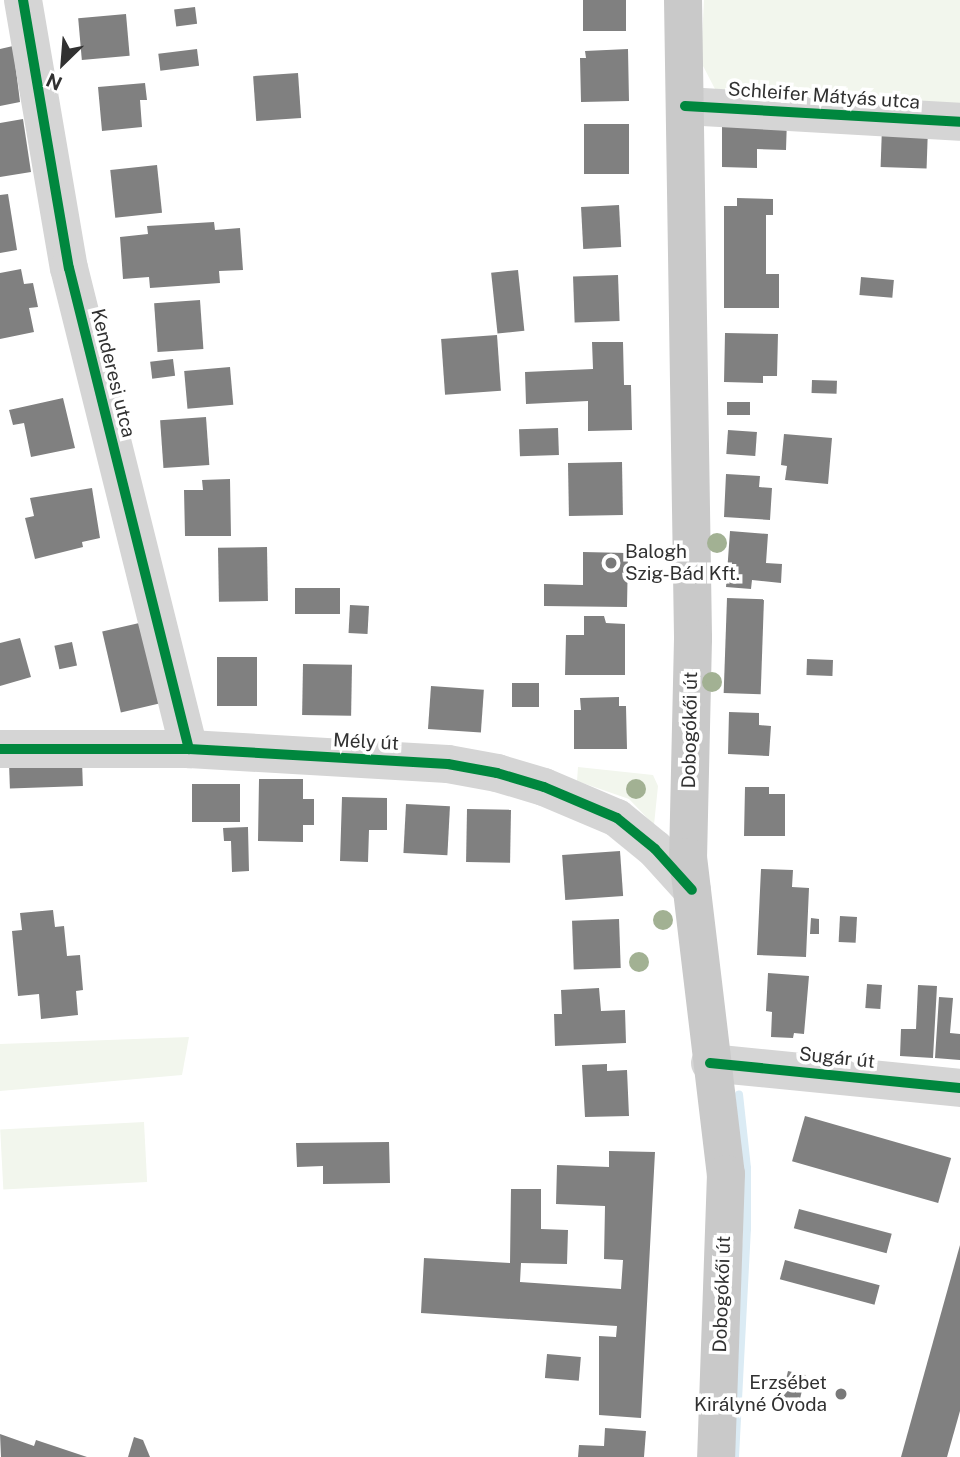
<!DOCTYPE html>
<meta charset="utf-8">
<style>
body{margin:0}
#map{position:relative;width:960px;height:1457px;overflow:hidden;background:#fff;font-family:"Public Sans",sans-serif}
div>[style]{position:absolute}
.green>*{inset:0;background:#f2f6ed;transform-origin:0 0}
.stream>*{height:8px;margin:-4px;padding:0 4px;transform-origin:4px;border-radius:4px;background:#dbebf4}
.building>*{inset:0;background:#808080;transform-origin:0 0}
.minor>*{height:38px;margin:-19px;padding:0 19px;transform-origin:19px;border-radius:19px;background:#d5d5d5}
.major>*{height:38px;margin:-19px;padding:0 19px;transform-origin:19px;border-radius:19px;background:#c9c9c9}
.cycleway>*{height:10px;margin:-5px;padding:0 5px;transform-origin:5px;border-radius:5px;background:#00873e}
.trees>*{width:20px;height:20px;margin:-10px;border-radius:50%;background:#a2b193}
.dots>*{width:19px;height:19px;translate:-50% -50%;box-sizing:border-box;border:4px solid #fff;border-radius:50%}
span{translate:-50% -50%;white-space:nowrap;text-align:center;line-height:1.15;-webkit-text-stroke:7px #fff;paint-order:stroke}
.street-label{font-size:19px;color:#313131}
.poi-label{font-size:19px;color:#313131}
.left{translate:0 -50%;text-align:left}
.right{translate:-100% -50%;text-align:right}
.north{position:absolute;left:28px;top:28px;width:70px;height:70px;-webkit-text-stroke:5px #fff;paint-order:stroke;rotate:205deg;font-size:19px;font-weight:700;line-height:28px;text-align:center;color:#313131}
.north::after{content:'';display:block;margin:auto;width:24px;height:32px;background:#313131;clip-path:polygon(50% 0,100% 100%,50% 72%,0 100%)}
</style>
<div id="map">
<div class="green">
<i style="clip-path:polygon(704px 0,960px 0,960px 105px,715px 89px,701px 62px)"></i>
<i style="clip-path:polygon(578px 767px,653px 775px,658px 786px,654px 825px,629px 799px,577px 781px)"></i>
<i style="clip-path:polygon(189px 1037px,182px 1075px,0 1091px,0 1044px)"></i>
<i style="left:144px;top:1122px;width:60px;height:144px;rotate:87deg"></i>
</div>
<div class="stream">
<i style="left:735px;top:1457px;width:228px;rotate:-87deg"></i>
<i style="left:747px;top:1229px;width:61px;rotate:-90deg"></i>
<i style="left:747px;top:1168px;width:74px;rotate:-96.2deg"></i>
</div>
<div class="building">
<i style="left:583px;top:0;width:43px;height:31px"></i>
<i style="left:195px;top:7px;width:17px;height:21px;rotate:83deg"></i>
<i style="left:126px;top:14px;width:42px;height:48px;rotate:85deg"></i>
<i style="clip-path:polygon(13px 46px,20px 102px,0 106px,0 49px)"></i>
<i style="left:197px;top:49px;width:17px;height:39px;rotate:83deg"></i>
<i style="clip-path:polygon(628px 49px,629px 101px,581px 102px,580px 58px,586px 58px,585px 51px)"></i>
<i style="left:298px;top:73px;width:45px;height:45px;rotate:86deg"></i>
<i style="clip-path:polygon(145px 83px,147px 100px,140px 100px,142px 127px,102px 131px,98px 87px)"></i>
<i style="clip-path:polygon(722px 116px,787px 119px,786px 150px,757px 149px,757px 168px,722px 167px)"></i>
<i style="clip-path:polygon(23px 119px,31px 172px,0 177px,0 123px)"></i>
<i style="left:584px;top:124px;width:45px;height:50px"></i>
<i style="left:882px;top:127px;width:46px;height:40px;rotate:2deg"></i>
<i style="left:157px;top:165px;width:48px;height:47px;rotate:84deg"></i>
<i style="clip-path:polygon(8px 194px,17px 250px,0 253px,0 195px)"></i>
<i style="clip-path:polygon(737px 198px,773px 199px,773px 215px,766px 215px,766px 274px,779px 274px,779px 308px,724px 308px,724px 206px,737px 206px)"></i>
<i style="left:619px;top:205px;width:42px;height:38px;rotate:87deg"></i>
<i style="clip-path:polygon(214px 222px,215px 230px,240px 228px,243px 270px,219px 271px,220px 283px,150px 288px,149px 277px,123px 279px,120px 237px,148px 234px,147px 226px)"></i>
<i style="clip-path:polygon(21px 269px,24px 284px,33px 283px,38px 307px,29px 308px,34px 332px,0 339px,0 273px)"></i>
<i style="left:518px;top:270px;width:61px;height:27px;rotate:84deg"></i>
<i style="left:618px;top:275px;width:46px;height:45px;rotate:88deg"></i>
<i style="left:861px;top:277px;width:33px;height:18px;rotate:5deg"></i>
<i style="left:200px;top:300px;width:49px;height:46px;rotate:86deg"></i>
<i style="clip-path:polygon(725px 333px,778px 334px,777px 376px,763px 376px,763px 383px,724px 382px)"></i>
<i style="left:497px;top:335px;width:56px;height:56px;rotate:86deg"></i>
<i style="clip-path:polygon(592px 342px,623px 342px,624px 385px,631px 385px,632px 430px,588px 431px,588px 401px,526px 404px,525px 372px,593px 369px)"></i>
<i style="left:173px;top:359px;width:17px;height:23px;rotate:83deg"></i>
<i style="left:230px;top:367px;width:38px;height:46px;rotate:85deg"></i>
<i style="left:812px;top:380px;width:25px;height:13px;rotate:2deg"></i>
<i style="clip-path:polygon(63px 398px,75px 448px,31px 457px,24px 423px,13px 425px,9px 410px)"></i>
<i style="left:727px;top:402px;width:23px;height:13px"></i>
<i style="left:206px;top:417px;width:48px;height:46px;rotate:86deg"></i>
<i style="left:558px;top:428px;width:27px;height:39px;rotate:88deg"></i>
<i style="left:728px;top:430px;width:29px;height:24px;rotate:4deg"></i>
<i style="clip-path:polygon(784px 434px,832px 438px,828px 484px,785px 480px,787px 466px,781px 465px)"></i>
<i style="left:622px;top:462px;width:53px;height:54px;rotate:89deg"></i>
<i style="clip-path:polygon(726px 474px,760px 476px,759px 487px,772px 488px,770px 520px,724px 517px)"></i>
<i style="clip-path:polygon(230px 479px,231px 536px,185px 536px,184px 490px,203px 490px,202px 480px)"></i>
<i style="clip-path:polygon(92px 488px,100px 538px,82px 542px,83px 547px,35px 559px,25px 518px,34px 516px,30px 498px)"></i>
<i style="clip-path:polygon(730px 531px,768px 534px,766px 563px,782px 564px,781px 583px,752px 580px,751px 589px,726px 587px)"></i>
<i style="left:267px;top:547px;width:54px;height:49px;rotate:89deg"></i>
<i style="clip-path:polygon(583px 552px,628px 553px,627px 607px,544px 606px,544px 584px,583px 585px)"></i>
<i style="left:295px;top:588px;width:45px;height:26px"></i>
<i style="left:727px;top:598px;width:37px;height:95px;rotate:2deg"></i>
<i style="left:350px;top:605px;width:19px;height:28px;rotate:3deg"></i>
<i style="clip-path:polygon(584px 616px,604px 616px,606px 623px,625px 624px,625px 675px,565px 675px,566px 635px,584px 635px)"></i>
<i style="left:148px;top:621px;width:83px;height:47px;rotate:77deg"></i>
<i style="clip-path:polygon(20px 638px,31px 677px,0 686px,0 643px)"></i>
<i style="left:72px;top:642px;width:24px;height:18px;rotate:78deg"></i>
<i style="left:257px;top:657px;width:49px;height:40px;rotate:90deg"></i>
<i style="left:807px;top:659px;width:26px;height:16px;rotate:2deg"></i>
<i style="left:303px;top:664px;width:49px;height:51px;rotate:1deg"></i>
<i style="left:512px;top:683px;width:27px;height:24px"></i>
<i style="left:431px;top:686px;width:53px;height:43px;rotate:4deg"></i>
<i style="clip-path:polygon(619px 697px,619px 706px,626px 706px,627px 749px,574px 749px,574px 710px,581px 710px,580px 698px)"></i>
<i style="clip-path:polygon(729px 712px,759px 713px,759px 725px,771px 726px,769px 756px,728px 754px)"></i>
<i style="left:82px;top:761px;width:25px;height:73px;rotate:88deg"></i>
<i style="clip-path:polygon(259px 779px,303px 779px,303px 799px,314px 799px,314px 825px,303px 825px,303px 842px,258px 841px)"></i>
<i style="left:192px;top:784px;width:48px;height:38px"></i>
<i style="clip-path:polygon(745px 787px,769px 787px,769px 794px,785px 794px,785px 836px,744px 836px)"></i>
<i style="clip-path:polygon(342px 797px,387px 798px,387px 830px,369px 830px,368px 862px,340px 861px)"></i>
<i style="left:406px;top:804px;width:44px;height:49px;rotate:3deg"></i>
<i style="left:467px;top:809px;width:44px;height:53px;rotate:1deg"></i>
<i style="clip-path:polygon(248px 827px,249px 871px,232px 872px,231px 841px,224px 841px,223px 828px)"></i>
<i style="left:620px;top:851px;width:45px;height:58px;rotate:86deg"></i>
<i style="clip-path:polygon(761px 869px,793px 870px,792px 887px,809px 888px,806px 957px,757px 955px)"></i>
<i style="clip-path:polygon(53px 910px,55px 927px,64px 926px,67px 956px,80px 955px,83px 990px,76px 991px,78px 1015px,41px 1019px,39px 994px,18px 996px,12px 931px,22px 930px,20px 913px)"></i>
<i style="left:840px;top:916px;width:17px;height:26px;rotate:3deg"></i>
<i style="clip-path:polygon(811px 918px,819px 919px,819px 934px,810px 934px)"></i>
<i style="left:619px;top:919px;width:49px;height:47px;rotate:88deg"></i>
<i style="clip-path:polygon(768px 973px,809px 976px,804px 1034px,794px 1033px,793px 1038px,771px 1037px,772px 1012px,766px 1011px)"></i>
<i style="left:867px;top:984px;width:15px;height:24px;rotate:4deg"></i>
<i style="clip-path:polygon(918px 985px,937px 986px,933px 1058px,900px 1056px,901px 1029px,916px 1029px)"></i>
<i style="clip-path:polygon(599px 988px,601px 1011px,625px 1010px,626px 1043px,555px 1046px,554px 1014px,562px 1014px,561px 990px)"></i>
<i style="clip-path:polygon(939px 997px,953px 998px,950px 1033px,960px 1034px,960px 1060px,935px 1058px)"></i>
<i style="clip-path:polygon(607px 1064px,607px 1071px,627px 1070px,629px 1116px,585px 1117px,582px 1065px)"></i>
<i style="left:805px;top:1116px;width:152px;height:47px;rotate:16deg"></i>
<i style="clip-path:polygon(389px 1142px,390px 1183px,323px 1184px,323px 1166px,297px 1167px,296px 1143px)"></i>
<i style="clip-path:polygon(609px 1151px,655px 1152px,641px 1418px,599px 1415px,599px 1336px,616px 1337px,617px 1326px,421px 1313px,424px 1258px,510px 1263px,511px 1189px,541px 1189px,541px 1229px,568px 1230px,567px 1264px,521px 1263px,520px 1282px,621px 1289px,623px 1260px,604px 1259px,605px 1206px,556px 1204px,557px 1165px,609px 1167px)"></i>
<i style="left:799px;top:1209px;width:96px;height:20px;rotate:15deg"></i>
<i style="clip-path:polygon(960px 1245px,960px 1411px,947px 1457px,901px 1457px)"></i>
<i style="left:785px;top:1260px;width:98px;height:20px;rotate:15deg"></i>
<i style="left:547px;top:1354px;width:34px;height:24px;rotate:5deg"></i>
<i style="left:788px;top:1371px;width:18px;height:35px;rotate:13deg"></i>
<i style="clip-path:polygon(605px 1428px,646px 1431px,644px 1457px,578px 1457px,579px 1445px,604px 1446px)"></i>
<i style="clip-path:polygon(0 1434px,34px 1446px,36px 1440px,87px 1457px,1px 1457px)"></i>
<i style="clip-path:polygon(134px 1437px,143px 1440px,150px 1457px,128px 1457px)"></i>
</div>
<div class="minor">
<i style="left:23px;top:0;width:272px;rotate:80.3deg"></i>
<i style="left:69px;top:268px;width:496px;rotate:76deg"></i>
<i style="left:685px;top:106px;width:275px;rotate:3.3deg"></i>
<i style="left:0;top:749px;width:189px"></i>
<i style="left:189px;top:749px;width:259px;rotate:3.3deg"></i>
<i style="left:448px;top:764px;width:50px;rotate:10.4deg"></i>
<i style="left:497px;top:773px;width:49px;rotate:16.6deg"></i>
<i style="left:544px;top:787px;width:79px;rotate:23deg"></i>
<i style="left:617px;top:818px;width:49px;rotate:39.2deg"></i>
<i style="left:655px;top:849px;width:55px;rotate:47.9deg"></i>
<i style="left:710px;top:1063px;width:251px;rotate:5.7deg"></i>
</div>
<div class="major">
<i style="left:683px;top:0;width:639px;rotate:89.1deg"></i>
<i style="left:693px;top:639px;width:218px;rotate:91.3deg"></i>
<i style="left:688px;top:857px;width:319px;rotate:83.2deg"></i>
<i style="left:726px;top:1174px;width:283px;rotate:92deg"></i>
</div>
<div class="cycleway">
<i style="left:23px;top:0;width:272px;rotate:80.3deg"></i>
<i style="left:69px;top:268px;width:496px;rotate:76deg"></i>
<i style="left:685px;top:106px;width:275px;rotate:3.3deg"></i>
<i style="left:0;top:749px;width:189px"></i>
<i style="left:189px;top:749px;width:259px;rotate:3.3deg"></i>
<i style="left:448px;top:764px;width:50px;rotate:10.4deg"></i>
<i style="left:497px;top:773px;width:49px;rotate:16.6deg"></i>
<i style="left:544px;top:787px;width:79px;rotate:23deg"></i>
<i style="left:617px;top:818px;width:49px;rotate:39.2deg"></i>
<i style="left:655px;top:849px;width:55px;rotate:47.9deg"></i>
<i style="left:710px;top:1063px;width:251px;rotate:5.7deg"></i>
</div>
<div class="trees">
<i style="left:717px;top:543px"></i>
<i style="left:712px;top:682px"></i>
<i style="left:636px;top:789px"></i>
<i style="left:663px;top:920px"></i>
<i style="left:639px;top:962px"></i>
</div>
<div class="dots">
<i style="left:611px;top:563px;background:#797979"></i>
<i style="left:841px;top:1394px;background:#797979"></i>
</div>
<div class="street-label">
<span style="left:824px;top:96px;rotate:4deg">Schleifer Mátyás utca</span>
<span style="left:113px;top:373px;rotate:76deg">Kenderesi utca</span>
<span style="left:690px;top:730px;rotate:-89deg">Dobogókői út</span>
<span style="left:366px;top:742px;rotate:3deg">Mély út</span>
<span style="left:837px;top:1058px;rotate:6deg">Sugár út</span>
<span style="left:722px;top:1294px;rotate:-88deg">Dobogókői út</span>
</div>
<div class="poi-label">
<span class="left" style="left:625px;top:563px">Balogh<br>Szig-Bád Kft.</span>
<span class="right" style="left:827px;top:1394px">Erzsébet<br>Királyné Óvoda</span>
</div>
<div class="north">N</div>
</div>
